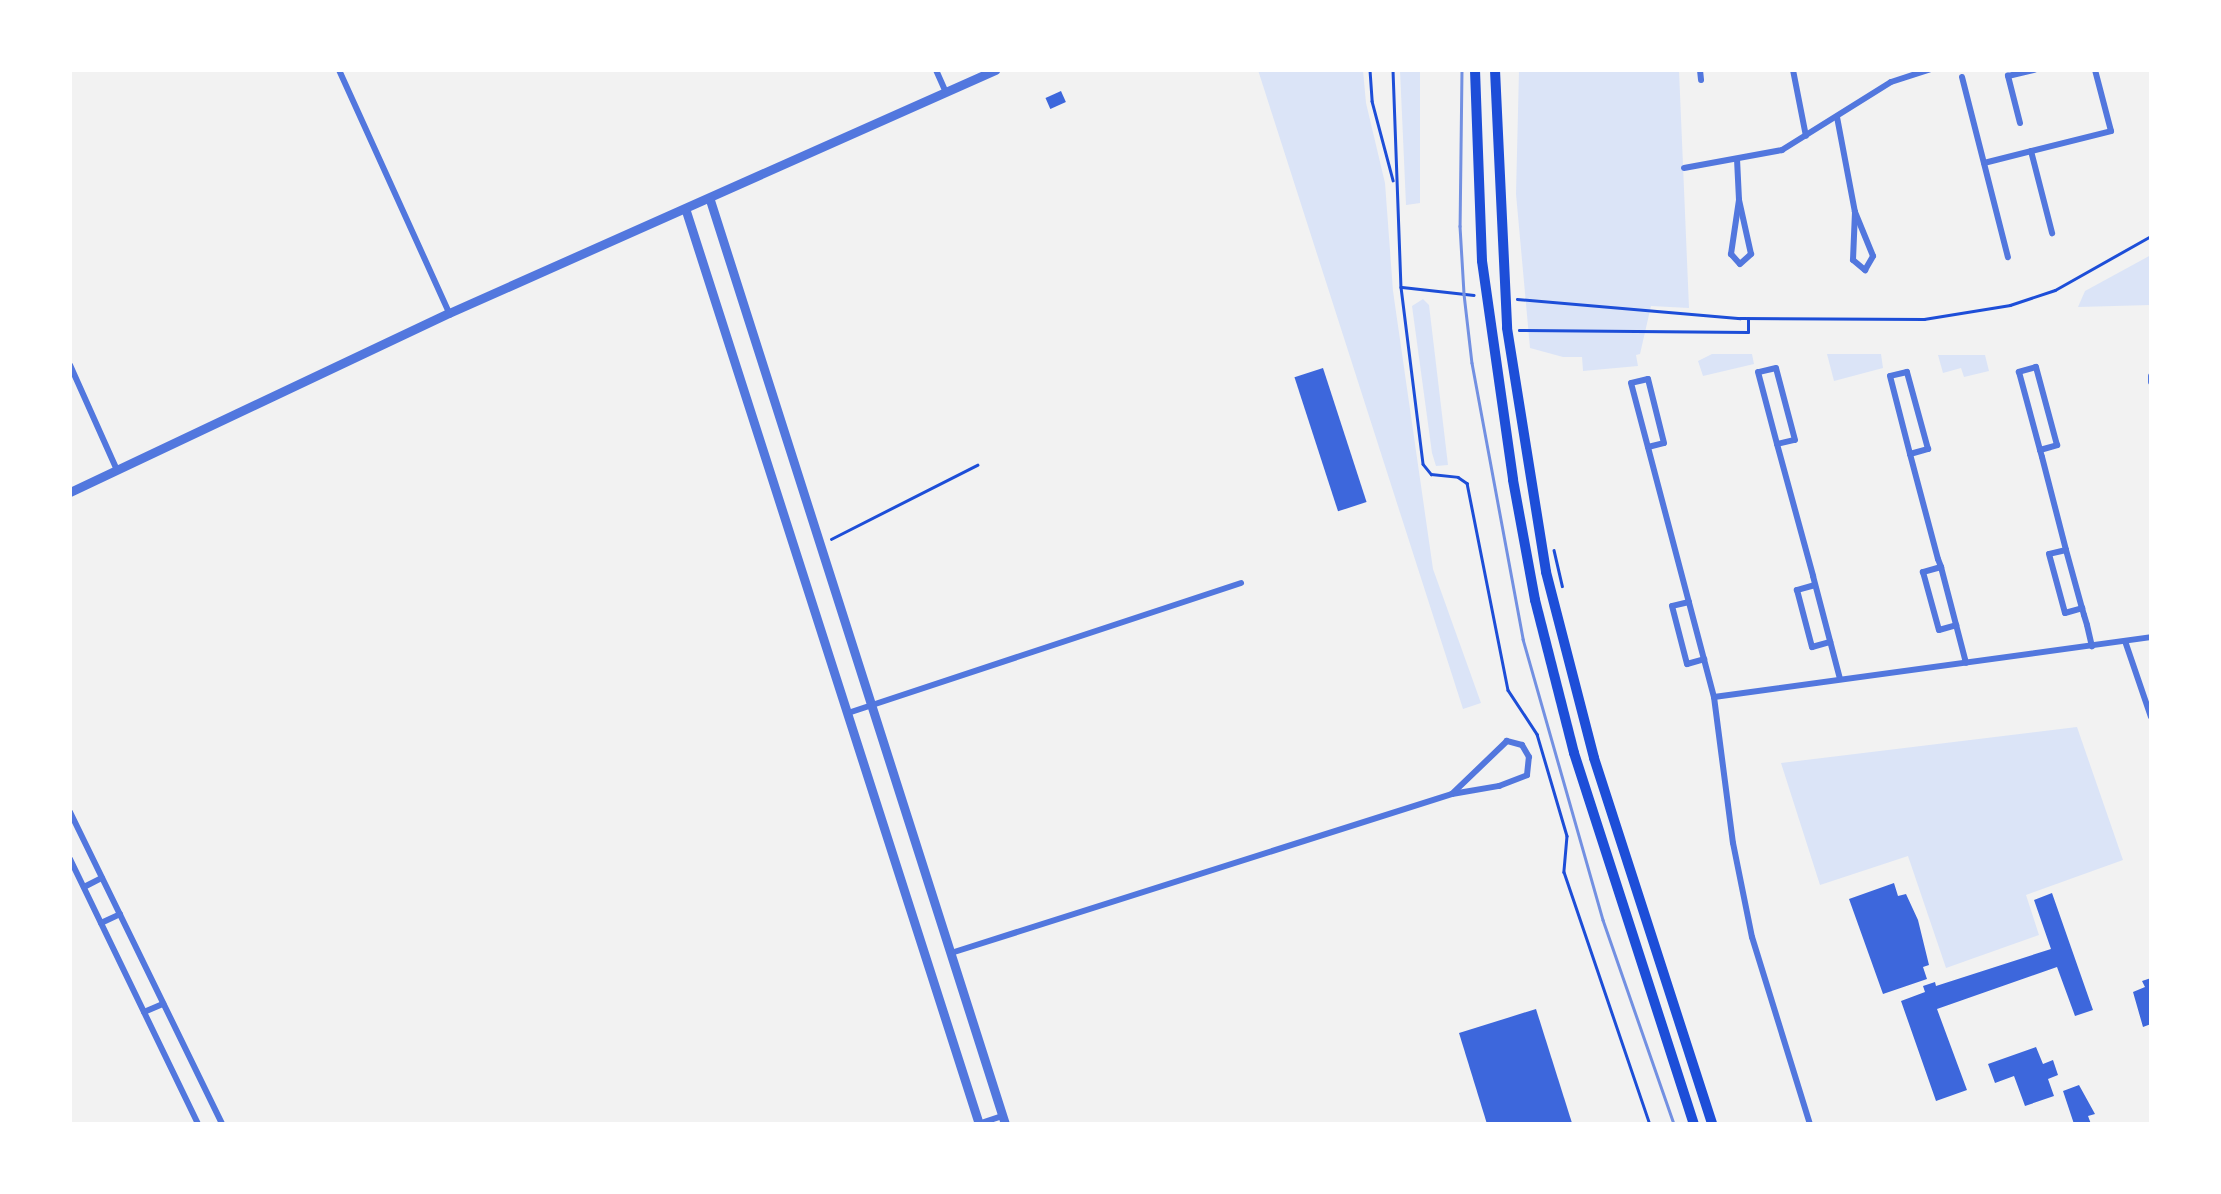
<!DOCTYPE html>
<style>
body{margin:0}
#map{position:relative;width:2221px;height:1194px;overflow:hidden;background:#f2f2f2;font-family:Commissioner,sans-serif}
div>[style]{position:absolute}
.green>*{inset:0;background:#dbe4f7}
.building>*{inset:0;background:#3d67dc;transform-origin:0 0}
.path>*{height:2.5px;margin:-1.25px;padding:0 1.25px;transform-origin:1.25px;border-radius:1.25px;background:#1d4ed8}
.minor>*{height:6px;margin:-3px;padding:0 3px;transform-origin:3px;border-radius:3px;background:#5277de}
.tertiary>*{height:9px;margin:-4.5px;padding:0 4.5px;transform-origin:4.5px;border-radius:4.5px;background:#5277de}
.primary>*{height:10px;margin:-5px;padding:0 5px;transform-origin:5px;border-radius:5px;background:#1d4ed8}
.tram>*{height:2.5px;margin:-1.25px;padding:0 1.25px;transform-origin:1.25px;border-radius:1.25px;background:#7290e2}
span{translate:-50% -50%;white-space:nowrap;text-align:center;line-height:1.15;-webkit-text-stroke:8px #fff;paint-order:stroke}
.frame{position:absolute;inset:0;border:72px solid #fff;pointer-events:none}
</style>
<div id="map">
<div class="green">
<i style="clip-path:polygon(1258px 70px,1363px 70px,1366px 103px,1385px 183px,1393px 291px,1433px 569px,1481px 703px,1463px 709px)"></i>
<i style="clip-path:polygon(1400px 70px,1420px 70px,1420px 203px,1406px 205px)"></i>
<i style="clip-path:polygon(1519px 70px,1679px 70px,1689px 308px,1651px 306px,1640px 354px,1636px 355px,1638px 366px,1583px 371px,1582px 357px,1563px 357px,1530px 348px,1516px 194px)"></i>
<i style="clip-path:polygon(2151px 255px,2151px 305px,2078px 307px,2085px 291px)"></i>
<i style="clip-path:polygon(1423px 299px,1429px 305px,1448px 465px,1436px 466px,1432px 453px,1412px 306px)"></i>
<i style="clip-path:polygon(1712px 354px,1752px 354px,1754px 364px,1703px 376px,1698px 361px)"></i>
<i style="clip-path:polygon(1827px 354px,1881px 354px,1883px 368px,1834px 381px)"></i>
<i style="clip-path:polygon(1938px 355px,1985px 355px,1989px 371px,1964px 377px,1961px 368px,1943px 373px)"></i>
<i style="clip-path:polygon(2077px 727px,2123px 860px,2026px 895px,2039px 935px,1946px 968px,1908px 856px,1820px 885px,1781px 763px)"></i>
</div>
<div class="building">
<i style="left:1061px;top:91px;width:12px;height:17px;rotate:66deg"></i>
<i style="left:1323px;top:368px;width:141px;height:30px;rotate:72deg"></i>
<i style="clip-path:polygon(1894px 883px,1898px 896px,1906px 894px,1918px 920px,1929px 965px,1923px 967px,1927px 979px,1883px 994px,1849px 899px)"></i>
<i style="clip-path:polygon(2052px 893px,2093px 1010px,2075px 1016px,2057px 967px,1937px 1009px,1967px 1090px,1936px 1101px,1901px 1001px,1925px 992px,1923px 986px,1935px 982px,1936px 986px,2051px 949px,2034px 900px)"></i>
<i style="clip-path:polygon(2151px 978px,2151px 1024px,2143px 1027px,2133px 992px,2145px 987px,2142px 981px)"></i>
<i style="clip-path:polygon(1536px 1009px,1572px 1123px,1487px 1124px,1459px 1033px)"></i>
<i style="clip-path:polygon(2036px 1047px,2043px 1064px,2053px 1060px,2058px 1075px,2048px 1079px,2054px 1096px,2025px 1106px,2014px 1076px,1995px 1083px,1988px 1064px)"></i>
<i style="clip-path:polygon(2079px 1085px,2095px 1114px,2088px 1116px,2091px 1124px,2074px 1124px,2063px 1091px)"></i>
</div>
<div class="path">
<i style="left:1370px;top:70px;width:31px;rotate:86deg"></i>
<i style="left:1372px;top:101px;width:82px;rotate:75.1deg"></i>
<i style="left:1393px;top:70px;width:217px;rotate:87.9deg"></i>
<i style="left:1401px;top:287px;width:178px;rotate:82.9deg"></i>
<i style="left:1423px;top:464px;width:13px;rotate:51deg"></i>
<i style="left:1431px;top:474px;width:27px;rotate:6deg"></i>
<i style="left:1458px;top:477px;width:11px;rotate:34deg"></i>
<i style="left:1467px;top:483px;width:211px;rotate:78.8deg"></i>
<i style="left:1508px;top:690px;width:53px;rotate:56.6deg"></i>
<i style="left:1537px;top:734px;width:106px;rotate:73.6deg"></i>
<i style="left:1567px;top:836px;width:36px;rotate:95deg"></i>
<i style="left:1564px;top:872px;width:266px;rotate:71.2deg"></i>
<i style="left:1402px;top:287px;width:72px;rotate:6.3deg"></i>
<i style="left:1517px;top:299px;width:224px;rotate:4.9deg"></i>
<i style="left:1740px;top:318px;width:184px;rotate:0.3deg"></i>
<i style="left:1924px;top:319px;width:87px;rotate:-9.2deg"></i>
<i style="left:2010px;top:305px;width:47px;rotate:-18.4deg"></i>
<i style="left:2055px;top:290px;width:110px;rotate:-29.4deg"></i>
<i style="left:1519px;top:330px;width:229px;rotate:0.5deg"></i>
<i style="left:1748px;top:332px;width:13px;rotate:-90deg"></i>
<i style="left:831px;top:539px;width:164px;rotate:-26.9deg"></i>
<i style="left:1554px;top:550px;width:37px;rotate:77deg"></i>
</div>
<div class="minor">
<i style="left:339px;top:70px;width:267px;rotate:65.6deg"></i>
<i style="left:936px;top:70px;width:24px;rotate:66deg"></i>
<i style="left:1700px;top:70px;width:10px;rotate:84deg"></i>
<i style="left:1793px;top:70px;width:67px;rotate:78.9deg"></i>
<i style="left:1962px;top:77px;width:186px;rotate:75.7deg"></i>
<i style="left:1837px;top:117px;width:97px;rotate:79.3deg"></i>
<i style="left:1855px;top:212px;width:48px;rotate:92.4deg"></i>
<i style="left:1853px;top:260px;width:16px;rotate:40deg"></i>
<i style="left:1865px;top:270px;width:16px;rotate:-60deg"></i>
<i style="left:1873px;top:256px;width:48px;rotate:-112.2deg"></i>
<i style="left:2020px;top:123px;width:49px;rotate:-104.3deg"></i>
<i style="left:2008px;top:76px;width:27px;rotate:-13deg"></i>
<i style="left:2031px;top:151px;width:85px;rotate:75.6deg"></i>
<i style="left:1737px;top:159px;width:41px;rotate:87.2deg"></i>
<i style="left:1739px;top:200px;width:55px;rotate:98.4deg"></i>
<i style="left:1731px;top:254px;width:13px;rotate:48deg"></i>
<i style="left:1740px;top:264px;width:15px;rotate:-42deg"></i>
<i style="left:1751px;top:254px;width:55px;rotate:-102.5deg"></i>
<i style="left:1984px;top:163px;width:131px;rotate:-14.1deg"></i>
<i style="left:2111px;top:131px;width:63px;rotate:-104.7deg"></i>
<i style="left:1684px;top:168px;width:100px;rotate:-10.4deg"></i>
<i style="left:1782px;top:150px;width:128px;rotate:-32deg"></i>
<i style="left:1891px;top:82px;width:40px;rotate:-18deg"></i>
<i style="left:70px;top:365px;width:115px;rotate:65.9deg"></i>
<i style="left:2151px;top:376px;width:6px;rotate:90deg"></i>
<i style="left:1777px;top:444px;width:18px;rotate:-13deg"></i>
<i style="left:1795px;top:440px;width:74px;rotate:-104.8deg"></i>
<i style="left:1776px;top:368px;width:18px;rotate:167deg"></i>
<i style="left:1758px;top:372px;width:74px;rotate:75.2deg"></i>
<i style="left:1777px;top:444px;width:137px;rotate:74.7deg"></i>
<i style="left:1813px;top:576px;width:106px;rotate:75.3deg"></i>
<i style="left:1648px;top:447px;width:16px;rotate:-14deg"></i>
<i style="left:1664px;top:443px;width:66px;rotate:-104deg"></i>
<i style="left:1648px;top:379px;width:17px;rotate:167deg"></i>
<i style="left:1631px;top:383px;width:325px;rotate:75.2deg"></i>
<i style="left:1714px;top:697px;width:147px;rotate:82.6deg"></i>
<i style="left:1733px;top:843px;width:96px;rotate:78.6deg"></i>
<i style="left:1752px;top:937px;width:196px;rotate:72.8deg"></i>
<i style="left:2040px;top:450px;width:18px;rotate:-16deg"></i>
<i style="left:2057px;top:445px;width:81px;rotate:-105.1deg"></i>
<i style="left:2036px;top:367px;width:18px;rotate:164deg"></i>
<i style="left:2019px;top:372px;width:81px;rotate:74.9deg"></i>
<i style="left:2040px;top:450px;width:7px;rotate:74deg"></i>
<i style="left:2042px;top:457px;width:96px;rotate:75.5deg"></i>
<i style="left:2066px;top:550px;width:60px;rotate:74.6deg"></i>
<i style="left:2082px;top:608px;width:7px;rotate:74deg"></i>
<i style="left:2084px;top:615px;width:10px;rotate:73deg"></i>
<i style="left:2087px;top:625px;width:22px;rotate:77deg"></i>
<i style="left:1910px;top:454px;width:19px;rotate:-16deg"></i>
<i style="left:1928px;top:449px;width:80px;rotate:-105.3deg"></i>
<i style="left:1907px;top:372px;width:17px;rotate:167deg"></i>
<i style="left:1890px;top:376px;width:81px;rotate:75.6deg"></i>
<i style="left:1910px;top:454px;width:109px;rotate:75.1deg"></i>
<i style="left:1938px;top:559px;width:9px;rotate:69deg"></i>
<i style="left:1941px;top:567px;width:99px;rotate:75.4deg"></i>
<i style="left:2066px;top:550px;width:17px;rotate:167deg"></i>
<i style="left:2049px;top:554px;width:61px;rotate:74.8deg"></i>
<i style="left:2065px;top:613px;width:18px;rotate:-16deg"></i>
<i style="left:1941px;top:567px;width:19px;rotate:164deg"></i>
<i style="left:1923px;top:572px;width:60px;rotate:74.6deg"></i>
<i style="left:1939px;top:630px;width:18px;rotate:-16deg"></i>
<i style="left:1815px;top:585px;width:19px;rotate:164deg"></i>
<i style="left:1797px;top:590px;width:59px;rotate:75.3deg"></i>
<i style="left:1812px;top:647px;width:19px;rotate:-16deg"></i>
<i style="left:1689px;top:602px;width:17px;rotate:167deg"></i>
<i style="left:1672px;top:606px;width:60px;rotate:75.5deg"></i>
<i style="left:1687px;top:664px;width:18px;rotate:-16deg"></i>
<i style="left:2125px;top:641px;width:80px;rotate:71.1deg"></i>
<i style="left:1714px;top:697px;width:441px;rotate:-7.8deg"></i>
<i style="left:848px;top:713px;width:414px;rotate:-18.3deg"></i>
<i style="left:70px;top:812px;width:347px;rotate:64deg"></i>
<i style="left:70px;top:859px;width:294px;rotate:64.2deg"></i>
<i style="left:84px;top:887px;width:20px;rotate:-27deg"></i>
<i style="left:101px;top:923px;width:21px;rotate:-25deg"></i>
<i style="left:951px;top:953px;width:526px;rotate:-17.61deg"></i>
<i style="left:1452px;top:794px;width:48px;rotate:-9.7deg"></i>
<i style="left:1499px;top:786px;width:30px;rotate:-21deg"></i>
<i style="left:1527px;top:775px;width:18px;rotate:-84deg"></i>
<i style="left:1529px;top:757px;width:14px;rotate:-120deg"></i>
<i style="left:1522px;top:745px;width:16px;rotate:-165deg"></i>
<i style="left:1507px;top:741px;width:76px;rotate:136.1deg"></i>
<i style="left:144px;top:1012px;width:21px;rotate:-23deg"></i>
<i style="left:978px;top:1124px;width:26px;rotate:-18deg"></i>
</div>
<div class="tertiary">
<i style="left:710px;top:200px;width:970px;rotate:72.29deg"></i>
<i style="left:686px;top:211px;width:959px;rotate:72.21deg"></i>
<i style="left:70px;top:492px;width:419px;rotate:-25.3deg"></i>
<i style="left:449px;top:313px;width:598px;rotate:-23.99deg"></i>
</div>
<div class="primary">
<i style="left:1475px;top:70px;width:191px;rotate:87.9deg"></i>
<i style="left:1482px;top:261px;width:221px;rotate:81.9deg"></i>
<i style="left:1513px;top:480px;width:122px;rotate:79.6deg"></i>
<i style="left:1535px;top:600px;width:158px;rotate:75.7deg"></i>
<i style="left:1574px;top:753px;width:390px;rotate:72.1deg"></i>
<i style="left:1495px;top:70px;width:258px;rotate:87.3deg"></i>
<i style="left:1507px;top:328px;width:247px;rotate:80.9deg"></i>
<i style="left:1546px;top:572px;width:192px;rotate:75.5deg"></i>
<i style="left:1594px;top:758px;width:385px;rotate:72.1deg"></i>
</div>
<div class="tram">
<i style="left:1462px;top:70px;width:156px;rotate:90.7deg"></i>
<i style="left:1460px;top:226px;width:68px;rotate:86.6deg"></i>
<i style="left:1464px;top:294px;width:69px;rotate:83.4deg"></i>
<i style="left:1472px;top:363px;width:281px;rotate:79.5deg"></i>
<i style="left:1523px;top:639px;width:292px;rotate:74.1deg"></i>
<i style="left:1603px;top:920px;width:216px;rotate:70.8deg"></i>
</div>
<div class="frame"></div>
</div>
